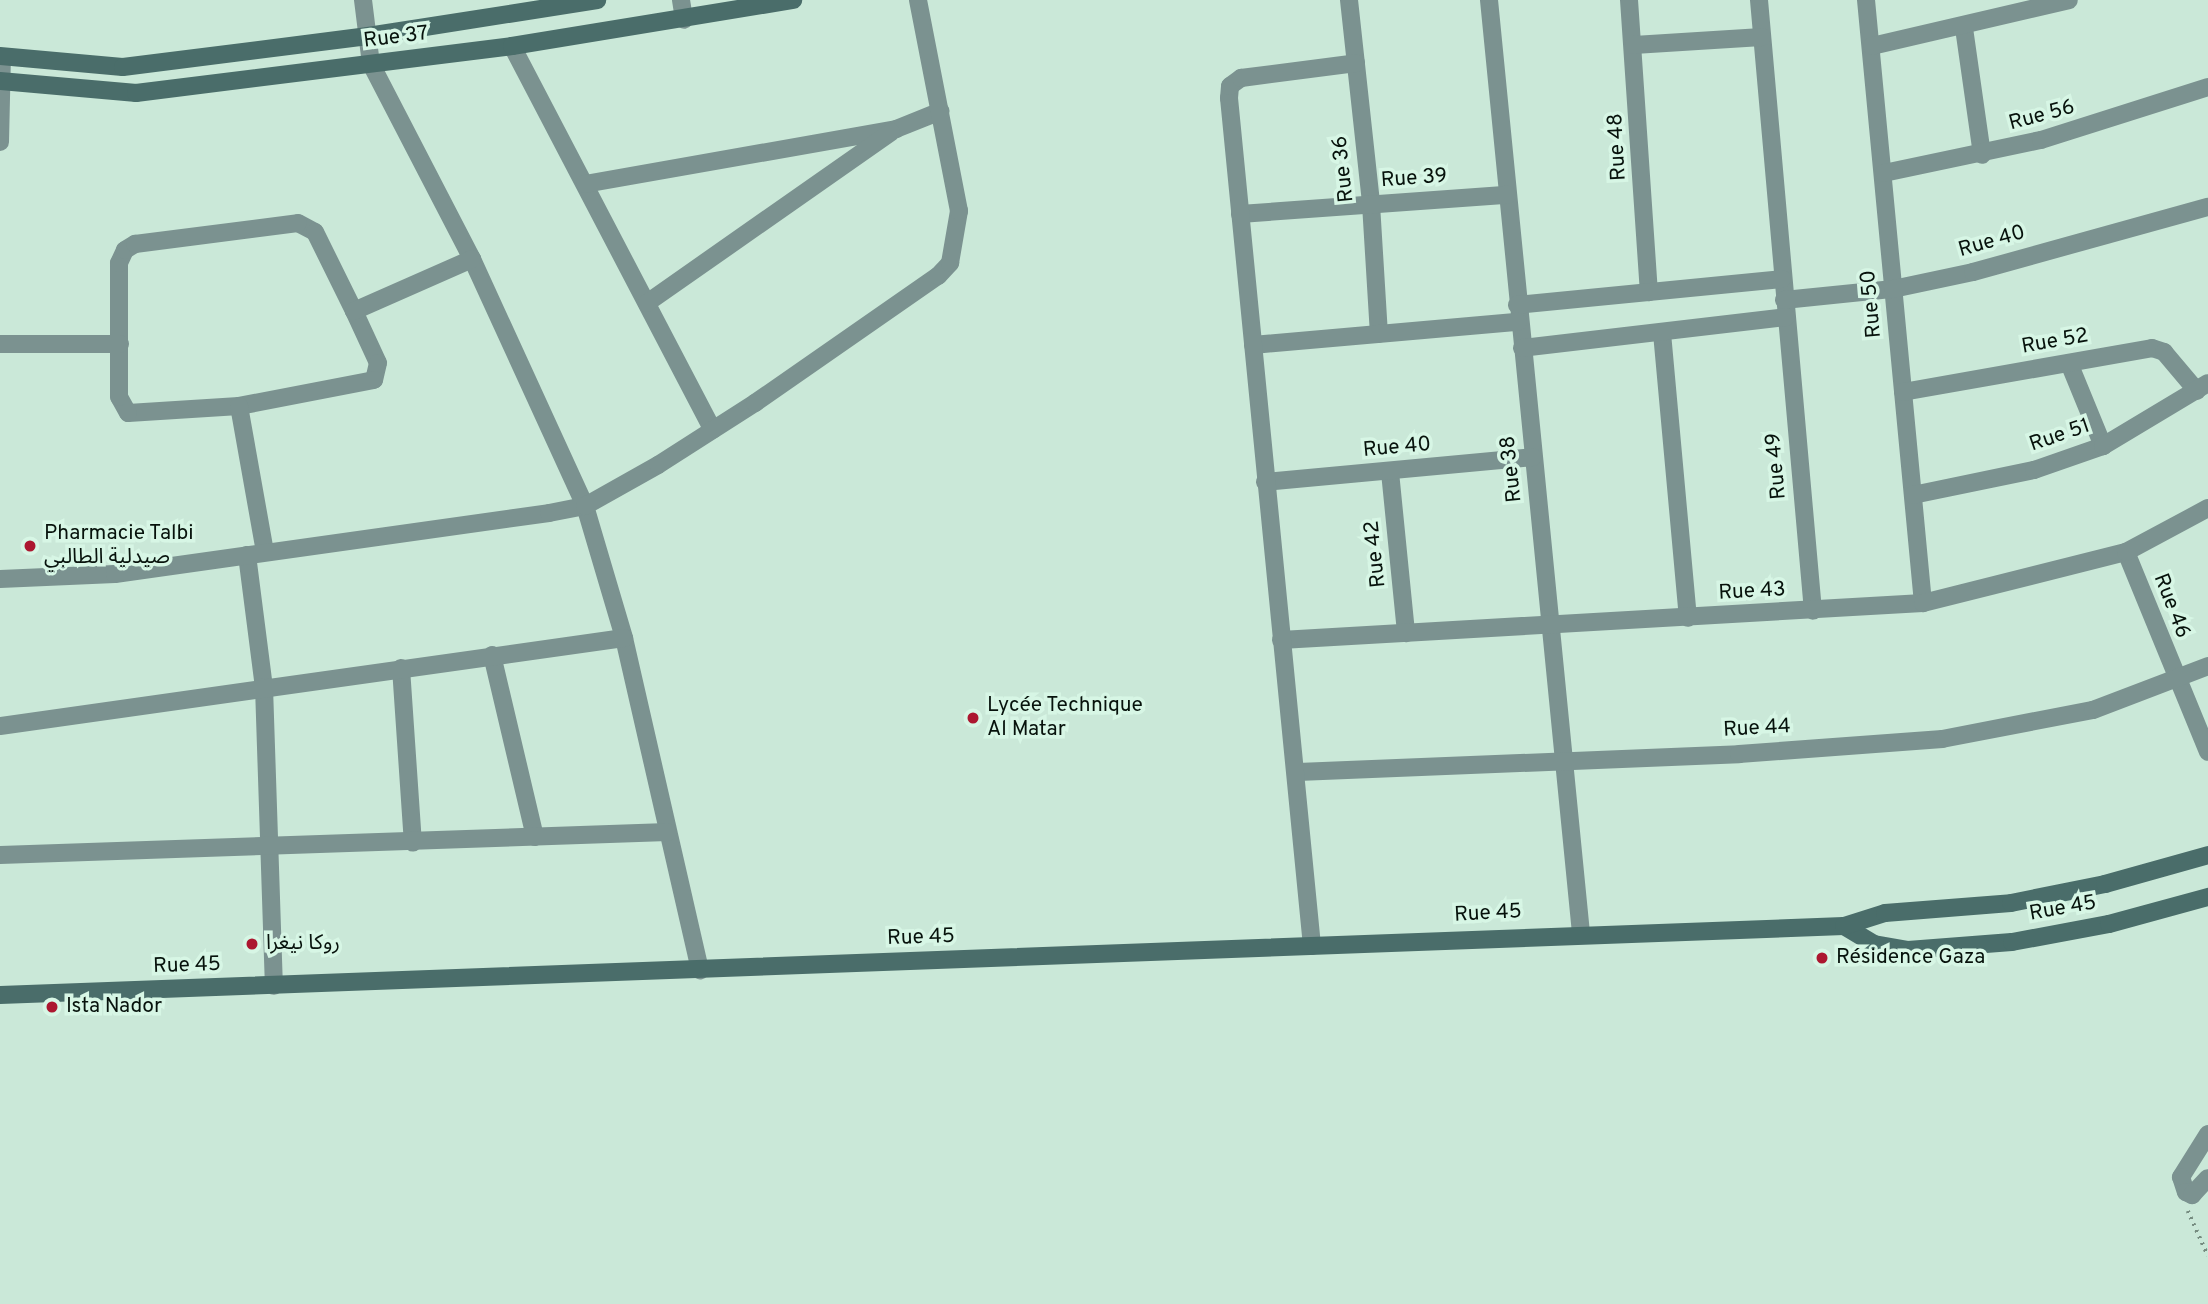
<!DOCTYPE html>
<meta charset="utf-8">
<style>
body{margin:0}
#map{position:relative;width:2208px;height:1304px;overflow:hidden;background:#cae8d8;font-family:Overpass,"Noto Sans Arabic",sans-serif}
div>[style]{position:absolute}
.path>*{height:3.5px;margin-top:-1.75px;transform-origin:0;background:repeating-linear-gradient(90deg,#768c80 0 2px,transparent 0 7px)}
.street>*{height:18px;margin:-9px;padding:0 9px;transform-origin:9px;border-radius:9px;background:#7b9290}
.secondary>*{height:18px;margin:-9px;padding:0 9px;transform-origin:9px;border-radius:9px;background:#4a6d6a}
.dots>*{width:19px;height:19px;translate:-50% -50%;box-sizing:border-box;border:4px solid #d7f6e5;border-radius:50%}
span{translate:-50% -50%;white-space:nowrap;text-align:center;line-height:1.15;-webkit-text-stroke:7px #d7f6e5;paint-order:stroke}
.street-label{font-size:21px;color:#07120c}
.poi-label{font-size:21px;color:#07120c}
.left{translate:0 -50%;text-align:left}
</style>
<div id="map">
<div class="path">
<i style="left:2188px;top:1211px;width:49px;rotate:66deg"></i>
</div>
<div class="street">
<i style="left:363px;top:0;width:64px;rotate:82.9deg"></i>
<i style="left:371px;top:64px;width:220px;rotate:62.6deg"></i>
<i style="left:472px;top:259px;width:272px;rotate:65.4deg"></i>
<i style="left:585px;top:506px;width:138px;rotate:73.5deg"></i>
<i style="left:624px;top:638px;width:341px;rotate:77.1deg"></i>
<i style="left:681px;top:0;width:20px;rotate:81deg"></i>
<i style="left:1349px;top:0;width:205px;rotate:83.8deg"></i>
<i style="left:1371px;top:204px;width:130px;rotate:86.5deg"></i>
<i style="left:1489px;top:0;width:938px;rotate:84.37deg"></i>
<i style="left:1629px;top:0;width:293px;rotate:86.1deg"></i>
<i style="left:1759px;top:0;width:613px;rotate:84.95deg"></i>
<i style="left:1866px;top:0;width:606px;rotate:84.6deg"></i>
<i style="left:1964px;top:28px;width:128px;rotate:81.9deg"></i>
<i style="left:1634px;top:45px;width:128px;rotate:-3.6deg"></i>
<i style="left:512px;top:46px;width:433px;rotate:62.4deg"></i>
<i style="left:1872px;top:46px;width:202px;rotate:-13.1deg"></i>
<i style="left:0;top:142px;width:85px;rotate:-88.7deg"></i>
<i style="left:1884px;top:173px;width:160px;rotate:-11.9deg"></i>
<i style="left:2041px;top:140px;width:175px;rotate:-17.6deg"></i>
<i style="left:585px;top:184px;width:316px;rotate:-10deg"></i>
<i style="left:896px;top:129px;width:48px;rotate:-21.8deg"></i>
<i style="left:1240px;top:214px;width:268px;rotate:-4.1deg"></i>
<i style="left:298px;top:223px;width:19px;rotate:28deg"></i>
<i style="left:315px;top:232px;width:88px;rotate:63.7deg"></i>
<i style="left:354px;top:311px;width:57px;rotate:65.2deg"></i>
<i style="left:378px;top:363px;width:17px;rotate:103deg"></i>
<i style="left:374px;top:380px;width:137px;rotate:169.1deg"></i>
<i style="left:239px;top:406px;width:111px;rotate:176.4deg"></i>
<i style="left:128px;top:413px;width:18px;rotate:-119deg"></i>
<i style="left:119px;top:397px;width:134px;rotate:-90deg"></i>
<i style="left:119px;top:263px;width:14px;rotate:-65deg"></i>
<i style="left:125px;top:250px;width:12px;rotate:-31deg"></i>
<i style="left:135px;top:244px;width:164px;rotate:-7.3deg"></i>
<i style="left:1784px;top:300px;width:110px;rotate:-5.8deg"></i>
<i style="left:1893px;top:289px;width:82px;rotate:-12deg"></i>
<i style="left:1973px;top:272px;width:244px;rotate:-15.5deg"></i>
<i style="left:647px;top:303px;width:298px;rotate:-35deg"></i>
<i style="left:1517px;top:305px;width:266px;rotate:-5.6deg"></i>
<i style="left:354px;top:311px;width:129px;rotate:-23.8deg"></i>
<i style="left:1662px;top:333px;width:286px;rotate:84.8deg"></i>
<i style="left:0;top:344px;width:120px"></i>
<i style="left:1253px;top:345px;width:266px;rotate:-5deg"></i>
<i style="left:1522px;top:348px;width:266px;rotate:-6.7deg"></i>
<i style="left:2069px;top:363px;width:90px;rotate:67.7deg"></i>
<i style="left:1903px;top:392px;width:253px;rotate:-10deg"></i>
<i style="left:2152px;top:348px;width:13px;rotate:18deg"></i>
<i style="left:2164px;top:352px;width:51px;rotate:49.8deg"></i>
<i style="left:239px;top:406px;width:148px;rotate:79.9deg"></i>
<i style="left:1390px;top:472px;width:162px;rotate:84.3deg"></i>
<i style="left:1265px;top:482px;width:269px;rotate:-5.3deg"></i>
<i style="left:1913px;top:495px;width:124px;rotate:-11.7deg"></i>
<i style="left:2034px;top:470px;width:73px;rotate:-19.2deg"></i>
<i style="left:2103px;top:446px;width:122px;rotate:-31deg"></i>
<i style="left:2126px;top:552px;width:216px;rotate:67.7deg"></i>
<i style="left:247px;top:555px;width:133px;rotate:82.7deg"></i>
<i style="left:264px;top:687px;width:299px;rotate:88.1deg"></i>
<i style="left:0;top:579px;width:115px;rotate:-2.5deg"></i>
<i style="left:115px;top:574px;width:438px;rotate:-8deg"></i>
<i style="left:549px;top:513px;width:37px;rotate:-11deg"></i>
<i style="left:585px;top:506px;width:84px;rotate:-29.3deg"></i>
<i style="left:658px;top:465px;width:115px;rotate:-32.6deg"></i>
<i style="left:755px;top:403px;width:223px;rotate:-34.8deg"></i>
<i style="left:938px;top:276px;width:18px;rotate:-47deg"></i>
<i style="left:950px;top:263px;width:53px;rotate:-80.2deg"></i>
<i style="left:959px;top:211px;width:215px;rotate:-101deg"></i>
<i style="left:1281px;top:640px;width:643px;rotate:-3.3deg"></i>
<i style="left:1923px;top:603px;width:209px;rotate:-14.1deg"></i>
<i style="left:2126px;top:552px;width:93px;rotate:-28.2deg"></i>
<i style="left:492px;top:655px;width:187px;rotate:76.7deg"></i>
<i style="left:401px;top:668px;width:175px;rotate:86.1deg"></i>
<i style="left:0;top:726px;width:630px;rotate:-8.03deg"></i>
<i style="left:1298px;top:772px;width:441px;rotate:-2.3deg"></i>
<i style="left:1739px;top:754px;width:204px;rotate:-4.2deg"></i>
<i style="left:1942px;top:739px;width:154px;rotate:-10.9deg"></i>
<i style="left:2093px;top:710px;width:123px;rotate:-20.9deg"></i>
<i style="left:0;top:855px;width:668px;rotate:-1.97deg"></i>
<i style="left:1312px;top:946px;width:852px;rotate:-95.59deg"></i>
<i style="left:1229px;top:98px;width:12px;rotate:-85deg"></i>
<i style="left:1230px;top:86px;width:14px;rotate:-36deg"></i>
<i style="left:1241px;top:78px;width:116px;rotate:-7.4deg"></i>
<i style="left:2208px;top:1134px;width:51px;rotate:122.1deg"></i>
<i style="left:2181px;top:1177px;width:16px;rotate:72deg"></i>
<i style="left:2186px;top:1192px;width:7px;rotate:27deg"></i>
<i style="left:2192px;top:1195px;width:23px;rotate:-47deg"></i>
</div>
<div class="secondary">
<i style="left:0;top:56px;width:123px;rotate:5.1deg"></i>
<i style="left:123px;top:67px;width:247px;rotate:-7.2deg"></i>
<i style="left:368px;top:36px;width:232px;rotate:-8.9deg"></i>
<i style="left:0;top:81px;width:137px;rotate:5deg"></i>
<i style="left:136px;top:93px;width:379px;rotate:-7.1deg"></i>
<i style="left:512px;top:46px;width:285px;rotate:-9.3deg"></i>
<i style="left:1844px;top:926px;width:35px;rotate:31deg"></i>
<i style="left:1874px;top:944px;width:35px;rotate:10deg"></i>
<i style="left:1908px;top:950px;width:104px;rotate:-4.4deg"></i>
<i style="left:2012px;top:942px;width:99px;rotate:-10.5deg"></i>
<i style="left:2109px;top:924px;width:103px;rotate:-15.3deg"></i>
<i style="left:0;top:995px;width:1845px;rotate:-2.14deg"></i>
<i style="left:1844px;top:926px;width:43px;rotate:-17.6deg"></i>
<i style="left:1885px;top:913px;width:126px;rotate:-4.5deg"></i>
<i style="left:2011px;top:903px;width:96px;rotate:-11.4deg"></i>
<i style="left:2105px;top:884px;width:107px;rotate:-15.7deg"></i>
</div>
<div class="dots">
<i style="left:30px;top:546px;background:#ac1730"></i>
<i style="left:973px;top:718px;background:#ac1730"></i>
<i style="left:252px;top:944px;background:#ac1730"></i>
<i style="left:1822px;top:958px;background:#ac1730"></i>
<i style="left:52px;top:1007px;background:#ac1730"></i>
</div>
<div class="street-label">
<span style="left:396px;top:38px;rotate:-7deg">Rue 37</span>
<span style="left:2042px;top:116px;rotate:-15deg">Rue 56</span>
<span style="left:1618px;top:147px;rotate:-93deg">Rue 48</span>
<span style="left:1344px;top:169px;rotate:-96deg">Rue 36</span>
<span style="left:1414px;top:179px;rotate:-4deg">Rue 39</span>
<span style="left:1992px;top:242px;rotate:-16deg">Rue 40</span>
<span style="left:1872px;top:304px;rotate:-95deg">Rue 50</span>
<span style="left:2055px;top:342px;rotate:-10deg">Rue 52</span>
<span style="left:2060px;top:436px;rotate:-19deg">Rue 51</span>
<span style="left:1397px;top:448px;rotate:-5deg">Rue 40</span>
<span style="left:1777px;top:466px;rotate:-95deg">Rue 49</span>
<span style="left:1512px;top:469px;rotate:-96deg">Rue 38</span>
<span style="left:1376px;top:554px;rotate:-96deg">Rue 42</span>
<span style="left:1752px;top:592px;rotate:-3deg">Rue 43</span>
<span style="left:2171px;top:606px;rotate:69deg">Rue 46</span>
<span style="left:1757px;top:729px;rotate:-3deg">Rue 44</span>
<span style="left:2063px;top:909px;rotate:-10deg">Rue 45</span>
<span style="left:1488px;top:914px;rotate:-3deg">Rue 45</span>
<span style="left:921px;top:938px;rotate:-2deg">Rue 45</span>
<span style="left:187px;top:966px;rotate:-2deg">Rue 45</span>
</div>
<div class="poi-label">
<span class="left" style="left:44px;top:546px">Pharmacie Talbi<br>صيدلية الطالبي</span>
<span class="left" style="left:987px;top:718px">Lycée Technique<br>Al Matar</span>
<span class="left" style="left:266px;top:944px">روكا نيغرا</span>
<span class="left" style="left:1836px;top:958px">Résidence Gaza</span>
<span class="left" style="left:66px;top:1007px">Ista Nador</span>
</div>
</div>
